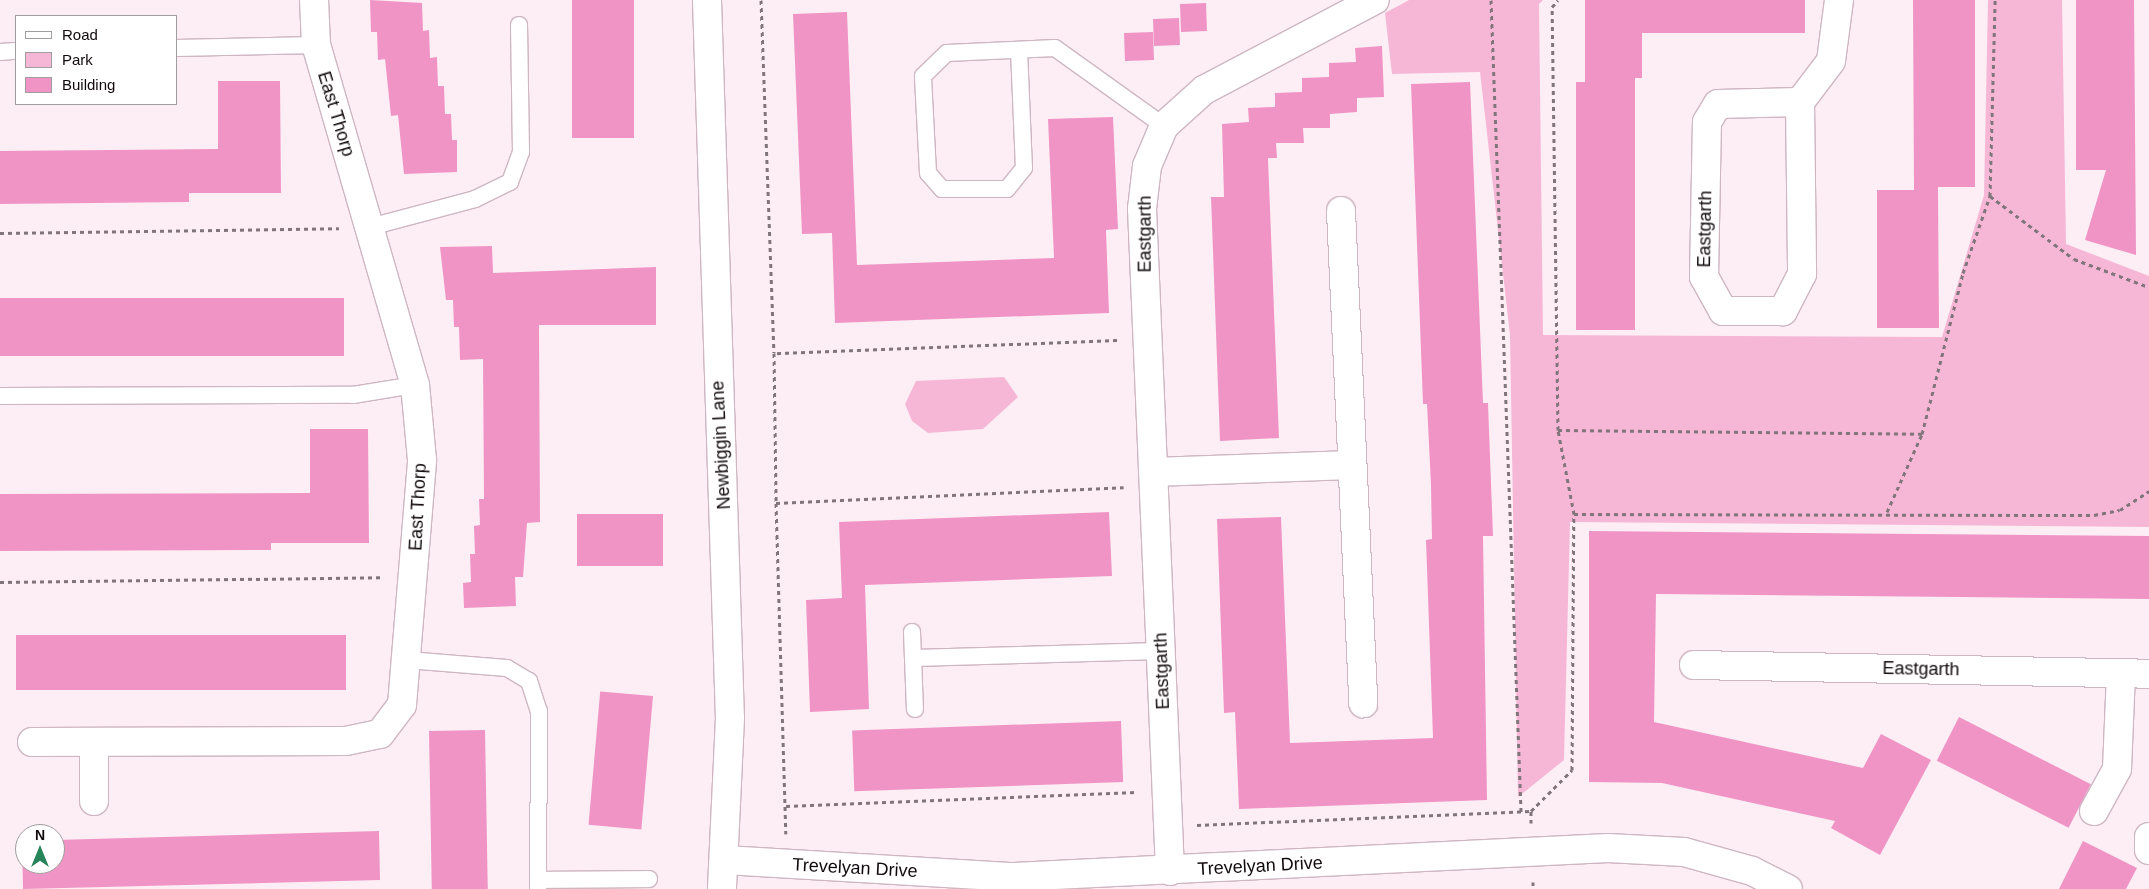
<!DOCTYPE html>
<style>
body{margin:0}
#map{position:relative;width:2149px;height:889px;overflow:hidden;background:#fdeef5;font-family:Arial,sans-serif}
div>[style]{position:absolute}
.green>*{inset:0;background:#f6b7d7}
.building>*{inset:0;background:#ef94c5;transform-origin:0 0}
.path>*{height:3px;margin-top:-1.5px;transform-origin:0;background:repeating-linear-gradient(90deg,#80757b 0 4px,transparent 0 8px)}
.roads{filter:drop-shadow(1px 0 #ceb6c2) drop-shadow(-1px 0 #ceb6c2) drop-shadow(0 1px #ceb6c2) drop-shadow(0 -1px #ceb6c2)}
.lane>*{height:16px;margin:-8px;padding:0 8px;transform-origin:8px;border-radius:8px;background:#fff}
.street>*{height:28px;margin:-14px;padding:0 14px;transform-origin:14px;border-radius:14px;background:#fff}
.secondary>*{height:28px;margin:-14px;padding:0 14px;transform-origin:14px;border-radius:14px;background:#fff}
span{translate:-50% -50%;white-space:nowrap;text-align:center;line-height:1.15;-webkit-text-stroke:4px #fff;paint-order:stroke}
.street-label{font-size:18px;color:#11090d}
.legend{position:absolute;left:15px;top:15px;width:162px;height:90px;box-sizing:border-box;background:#fff;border:1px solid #a09d9e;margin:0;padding:6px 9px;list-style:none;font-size:15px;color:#11090d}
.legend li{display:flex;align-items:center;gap:10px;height:25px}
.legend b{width:25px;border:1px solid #a09d9e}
.north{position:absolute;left:15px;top:824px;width:50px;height:50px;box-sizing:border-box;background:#fff;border:1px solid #a09d9e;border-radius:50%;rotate:0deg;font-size:14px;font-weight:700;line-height:20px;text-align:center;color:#11090d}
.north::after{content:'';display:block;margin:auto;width:18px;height:22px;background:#278359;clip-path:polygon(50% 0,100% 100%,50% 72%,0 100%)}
</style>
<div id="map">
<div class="green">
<i style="clip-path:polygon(1409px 0,1543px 0,1539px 4px,1543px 335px,1942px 337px,1984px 195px,1988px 0,2062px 0,2066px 244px,2149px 276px,2149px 527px,1570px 522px,1564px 760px,1518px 797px,1510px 335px,1480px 72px,1392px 74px,1385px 13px)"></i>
<i style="clip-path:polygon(1004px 377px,1018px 397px,983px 429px,928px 433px,912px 421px,905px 404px,916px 381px)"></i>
</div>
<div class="building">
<i style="clip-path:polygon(370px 0,422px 3px,423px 31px,429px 30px,430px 58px,437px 57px,438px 86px,444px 86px,445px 114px,451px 114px,452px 140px,457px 140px,457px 172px,404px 174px,398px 115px,391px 116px,385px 59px,378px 60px,377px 32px,371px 32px)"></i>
<i style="left:572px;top:0;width:62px;height:138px"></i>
<i style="clip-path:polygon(1585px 0,1805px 0,1805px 33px,1642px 33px,1642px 78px,1635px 78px,1635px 330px,1576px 330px,1576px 82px,1585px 82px)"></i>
<i style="clip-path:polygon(1913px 0,1975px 0,1975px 187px,1938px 187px,1939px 328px,1877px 328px,1877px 190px,1914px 190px)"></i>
<i style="clip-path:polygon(2076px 0,2134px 0,2136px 255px,2085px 240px,2106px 170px,2076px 170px)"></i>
<i style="left:1206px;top:3px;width:28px;height:26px;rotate:88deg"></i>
<i style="clip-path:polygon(847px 12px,857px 265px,1054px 258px,1048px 119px,1113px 117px,1118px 229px,1106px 230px,1109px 313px,835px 323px,832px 233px,802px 234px,793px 14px)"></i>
<i style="left:1179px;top:18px;width:27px;height:26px;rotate:88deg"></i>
<i style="left:1153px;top:32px;width:28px;height:29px;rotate:88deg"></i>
<i style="clip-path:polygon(1382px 46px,1384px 97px,1357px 98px,1357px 112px,1330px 114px,1330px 128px,1303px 128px,1304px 143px,1276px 143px,1277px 158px,1268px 158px,1279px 438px,1220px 441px,1211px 197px,1224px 197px,1222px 124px,1249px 122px,1248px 108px,1275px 107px,1275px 93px,1302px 92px,1302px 78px,1329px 77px,1329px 63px,1356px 62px,1355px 48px)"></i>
<i style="clip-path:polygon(218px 81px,280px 81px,281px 193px,189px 193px,189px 202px,0 204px,0 151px,218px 149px)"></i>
<i style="clip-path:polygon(1470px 82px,1483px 403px,1488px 403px,1493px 536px,1483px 536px,1487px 800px,1239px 809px,1235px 712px,1224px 713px,1217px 519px,1281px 517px,1290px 743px,1433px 738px,1426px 540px,1432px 539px,1431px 485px,1427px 404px,1423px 404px,1411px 84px)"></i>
<i style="clip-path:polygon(492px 246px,493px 273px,656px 267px,656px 325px,539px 325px,540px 522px,527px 523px,523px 577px,515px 577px,516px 606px,464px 608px,463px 583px,471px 582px,470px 554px,475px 554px,474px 526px,480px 525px,479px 499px,484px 499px,483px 359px,460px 360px,459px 327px,454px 327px,453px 300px,446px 300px,440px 247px)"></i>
<i style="left:344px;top:298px;width:58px;height:344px;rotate:90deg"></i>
<i style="clip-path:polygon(310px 429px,368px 429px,369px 543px,271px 543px,271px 550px,0 551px,0 494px,310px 493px)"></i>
<i style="clip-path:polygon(1109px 512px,1112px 576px,865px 585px,869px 709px,810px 712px,806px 600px,842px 598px,839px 522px)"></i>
<i style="left:577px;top:514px;width:86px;height:52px"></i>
<i style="clip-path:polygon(1589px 531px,2149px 536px,2149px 599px,1656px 594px,1654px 722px,1863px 768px,1881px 734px,1931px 760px,1880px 855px,1831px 828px,1835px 821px,1662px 783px,1589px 782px)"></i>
<i style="left:346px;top:635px;width:55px;height:330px;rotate:90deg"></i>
<i style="left:653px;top:696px;width:134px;height:53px;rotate:95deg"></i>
<i style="left:1959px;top:717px;width:148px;height:49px;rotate:27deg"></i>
<i style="left:1121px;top:721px;width:61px;height:269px;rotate:88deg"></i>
<i style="left:485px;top:730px;width:159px;height:56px;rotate:89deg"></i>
<i style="clip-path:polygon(379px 831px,380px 880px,23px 889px,22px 840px,25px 864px,55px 864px,55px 840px)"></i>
<i style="clip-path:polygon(2083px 841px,2137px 868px,2126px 889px,2059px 889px)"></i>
</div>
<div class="path">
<i style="left:761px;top:0;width:353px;rotate:87.9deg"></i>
<i style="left:1491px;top:0;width:812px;rotate:87.88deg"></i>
<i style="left:1990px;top:196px;width:105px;rotate:36.9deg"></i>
<i style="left:2074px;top:259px;width:80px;rotate:20.5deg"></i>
<i style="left:0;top:233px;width:339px;rotate:-0.8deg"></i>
<i style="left:1117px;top:340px;width:343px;rotate:177.8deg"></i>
<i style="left:774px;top:353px;width:150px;rotate:89.2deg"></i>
<i style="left:776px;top:503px;width:348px;rotate:-2.6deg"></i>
<i style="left:1558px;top:430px;width:364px;rotate:0.6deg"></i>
<i style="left:776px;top:503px;width:331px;rotate:88.3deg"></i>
<i style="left:1887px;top:512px;width:85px;rotate:-65.8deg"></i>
<i style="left:1922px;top:434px;width:166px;rotate:-75.7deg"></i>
<i style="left:1963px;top:273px;width:82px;rotate:-70.7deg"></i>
<i style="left:1990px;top:196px;width:196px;rotate:-88.5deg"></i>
<i style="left:1574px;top:514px;width:520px;rotate:0.11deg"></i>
<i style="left:2094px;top:515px;width:26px;rotate:-11deg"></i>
<i style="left:2120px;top:510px;width:35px;rotate:-33deg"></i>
<i style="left:0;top:582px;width:382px;rotate:-0.7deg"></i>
<i style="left:786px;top:806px;width:351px;rotate:-2.3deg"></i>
<i style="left:1531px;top:823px;width:12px;rotate:-90deg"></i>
<i style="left:1531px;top:811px;width:58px;rotate:-45deg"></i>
<i style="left:1572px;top:770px;width:256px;rotate:-89.6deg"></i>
<i style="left:1574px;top:514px;width:86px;rotate:-100.8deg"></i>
<i style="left:1558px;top:430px;width:423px;rotate:-90.8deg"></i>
<i style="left:1552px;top:7px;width:9px;rotate:-49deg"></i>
<i style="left:1197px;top:825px;width:334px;rotate:-2.4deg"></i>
<i style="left:1533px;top:882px;width:7px;rotate:90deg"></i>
</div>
<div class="roads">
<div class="lane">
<i style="left:176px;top:48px;width:140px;rotate:-1.2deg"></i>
<i style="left:1019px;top:50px;width:118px;rotate:87.6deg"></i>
<i style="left:1024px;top:168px;width:27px;rotate:129deg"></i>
<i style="left:1007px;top:189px;width:65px;rotate:180deg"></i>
<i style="left:942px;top:189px;width:21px;rotate:-131deg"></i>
<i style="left:928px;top:173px;width:97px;rotate:-93deg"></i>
<i style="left:923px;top:76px;width:33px;rotate:-44deg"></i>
<i style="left:947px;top:53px;width:108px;rotate:-2.7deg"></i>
<i style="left:1055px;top:48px;width:134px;rotate:35.6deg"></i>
<i style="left:0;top:52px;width:16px;rotate:-4deg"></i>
<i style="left:370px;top:227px;width:109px;rotate:-14.9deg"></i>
<i style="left:475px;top:199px;width:39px;rotate:-26deg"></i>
<i style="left:510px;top:182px;width:32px;rotate:-70deg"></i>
<i style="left:521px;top:152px;width:127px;rotate:-90.9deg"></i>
<i style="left:0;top:396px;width:353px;rotate:-0.2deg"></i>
<i style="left:353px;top:395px;width:63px;rotate:-9.2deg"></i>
<i style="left:912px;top:632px;width:77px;rotate:87.8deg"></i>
<i style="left:913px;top:658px;width:248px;rotate:-1.6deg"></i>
<i style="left:407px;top:660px;width:100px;rotate:4.6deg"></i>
<i style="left:507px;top:668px;width:26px;rotate:31deg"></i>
<i style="left:529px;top:681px;width:32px;rotate:72deg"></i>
<i style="left:539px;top:711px;width:178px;rotate:90.3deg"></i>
<i style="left:538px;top:880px;width:111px;rotate:-0.5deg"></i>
</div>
<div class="street">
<i style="left:1800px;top:102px;width:172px;rotate:89.3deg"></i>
<i style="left:1802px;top:274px;width:42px;rotate:117.2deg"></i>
<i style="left:1783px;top:311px;width:60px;rotate:180deg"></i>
<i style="left:1723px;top:311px;width:39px;rotate:-119deg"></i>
<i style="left:1704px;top:277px;width:155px;rotate:-88.9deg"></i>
<i style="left:1707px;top:122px;width:21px;rotate:-59deg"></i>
<i style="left:1718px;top:104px;width:82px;rotate:-1.4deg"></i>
<i style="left:1800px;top:102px;width:51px;rotate:-52.9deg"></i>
<i style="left:1831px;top:61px;width:62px;rotate:-82.5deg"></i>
<i style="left:1341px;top:211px;width:493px;rotate:87.4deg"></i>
<i style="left:1153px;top:472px;width:199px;rotate:-2deg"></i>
<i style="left:1694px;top:665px;width:455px;rotate:1.1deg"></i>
<i style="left:32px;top:742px;width:314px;rotate:-0.2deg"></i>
<i style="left:346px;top:741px;width:35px;rotate:-12deg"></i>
<i style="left:380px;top:734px;width:36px;rotate:-53deg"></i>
<i style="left:402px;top:705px;width:246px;rotate:-85.3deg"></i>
<i style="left:422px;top:460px;width:75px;rotate:-95.3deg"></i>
<i style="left:415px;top:385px;width:354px;rotate:-106.2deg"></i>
<i style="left:316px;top:45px;width:45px;rotate:-92.5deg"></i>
<i style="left:94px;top:742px;width:59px;rotate:90deg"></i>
<i style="left:2094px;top:811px;width:48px;rotate:-61.3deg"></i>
<i style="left:2117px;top:769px;width:96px;rotate:-87.6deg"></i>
<i style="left:2149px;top:837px;width:13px;rotate:90deg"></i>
<i style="left:1170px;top:871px;width:663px;rotate:-92.42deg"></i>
<i style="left:1142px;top:209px;width:43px;rotate:-83.4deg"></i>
<i style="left:1147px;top:166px;width:43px;rotate:-67deg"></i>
<i style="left:1164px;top:126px;width:54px;rotate:-42deg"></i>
<i style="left:1204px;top:90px;width:193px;rotate:-27.8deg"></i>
</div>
<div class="secondary">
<i style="left:707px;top:0;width:718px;rotate:88.17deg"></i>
<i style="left:730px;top:718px;width:171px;rotate:92.7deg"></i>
<i style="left:725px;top:860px;width:289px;rotate:3.4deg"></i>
<i style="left:1014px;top:877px;width:595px;rotate:-2.8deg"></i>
<i style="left:1608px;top:848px;width:76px;rotate:3deg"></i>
<i style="left:1684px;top:852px;width:71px;rotate:15.6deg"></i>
<i style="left:1752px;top:871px;width:40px;rotate:26.6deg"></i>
</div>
</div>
<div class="street-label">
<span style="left:336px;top:114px;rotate:73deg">East Thorp</span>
<span style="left:1705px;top:229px;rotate:-89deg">Eastgarth</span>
<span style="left:1145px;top:234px;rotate:-90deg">Eastgarth</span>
<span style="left:721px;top:445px;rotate:-93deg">Newbiggin Lane</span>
<span style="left:418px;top:507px;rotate:-87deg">East Thorp</span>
<span style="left:1921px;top:669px;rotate:1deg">Eastgarth</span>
<span style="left:1162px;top:671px;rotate:-92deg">Eastgarth</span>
<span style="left:1260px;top:866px;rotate:-3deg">Trevelyan Drive</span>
<span style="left:855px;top:868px;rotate:3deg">Trevelyan Drive</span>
</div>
<ul class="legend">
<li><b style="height:6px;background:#fff"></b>Road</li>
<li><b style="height:14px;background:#f6b7d7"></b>Park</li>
<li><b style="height:14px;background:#ef94c5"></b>Building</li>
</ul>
<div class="north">N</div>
</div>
